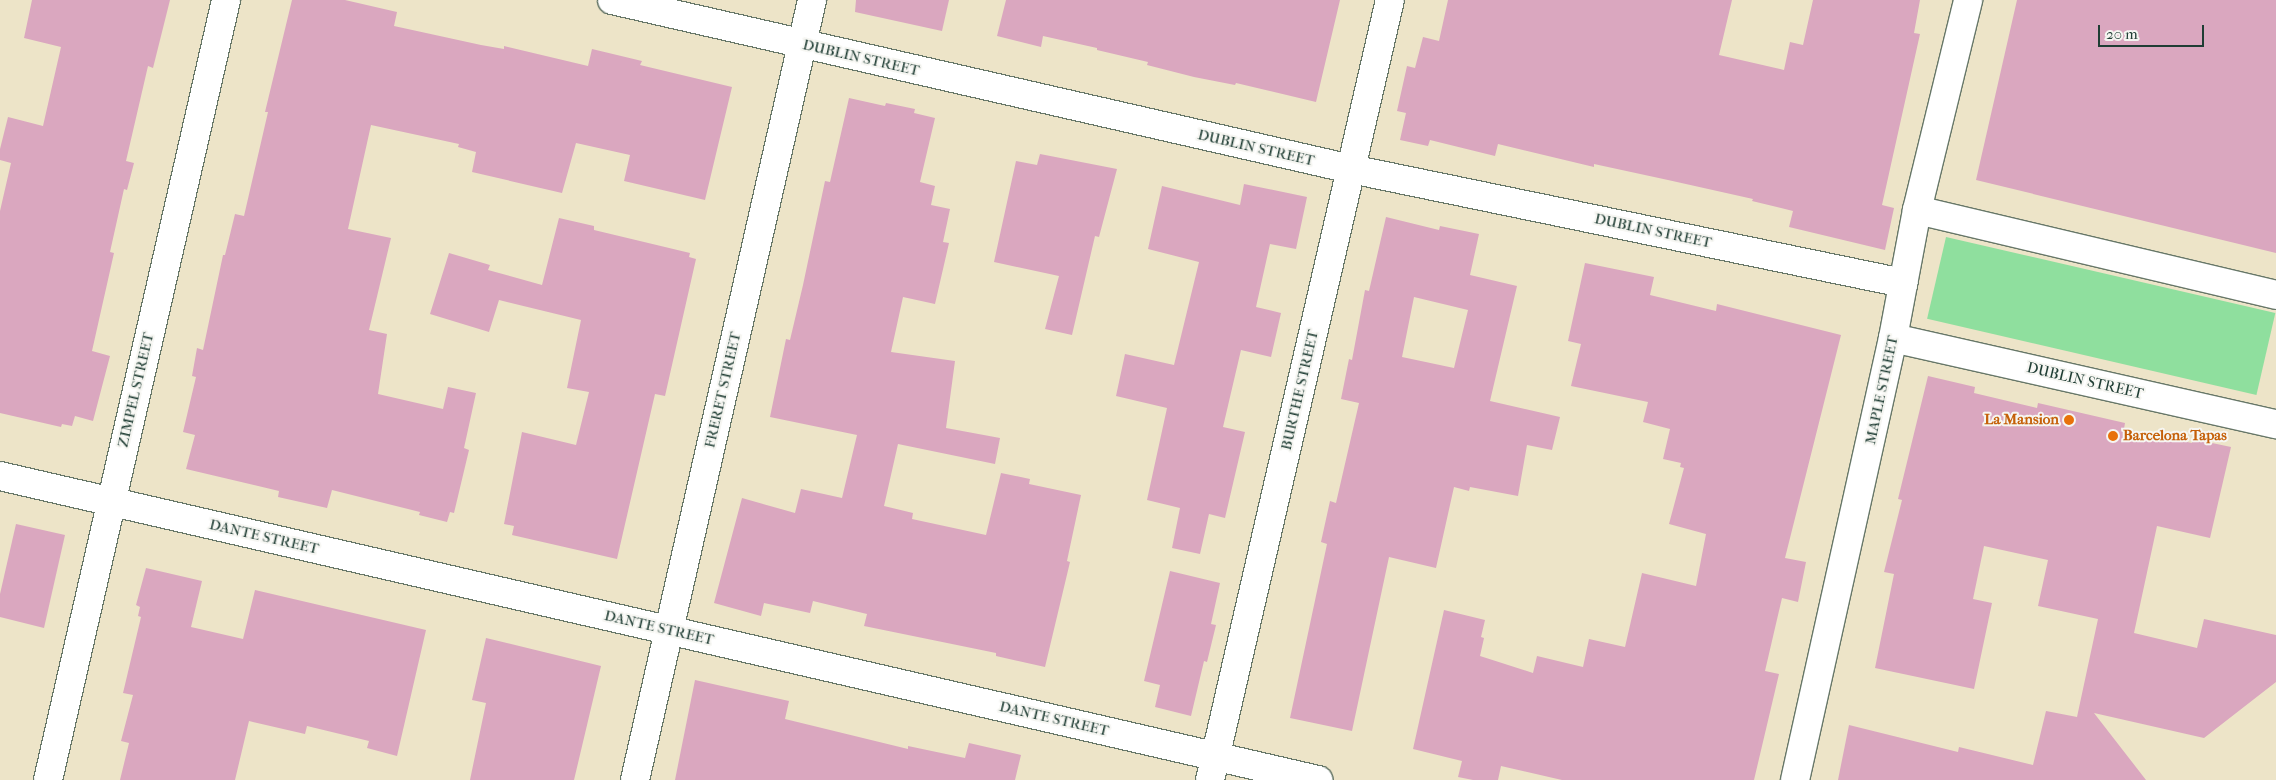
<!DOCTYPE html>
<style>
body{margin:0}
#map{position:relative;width:2276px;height:780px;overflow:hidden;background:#ede4c8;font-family:"IM FELL French Canon",serif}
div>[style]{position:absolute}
.green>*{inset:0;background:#8fdf9e;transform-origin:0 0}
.building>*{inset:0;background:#daa7bf}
.roads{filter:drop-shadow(1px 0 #677768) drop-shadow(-1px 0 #677768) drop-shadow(0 1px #677768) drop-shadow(0 -1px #677768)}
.minor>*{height:28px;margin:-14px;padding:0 14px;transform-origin:14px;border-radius:14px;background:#fff}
.dots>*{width:14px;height:14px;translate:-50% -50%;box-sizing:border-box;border:2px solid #f6f6f2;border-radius:50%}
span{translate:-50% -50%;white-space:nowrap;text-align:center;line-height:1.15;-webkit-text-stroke:4px #f6f6f2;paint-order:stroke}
.street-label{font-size:15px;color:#1f3d34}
.food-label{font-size:15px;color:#c56008;font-weight:700}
.right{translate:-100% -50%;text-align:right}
.left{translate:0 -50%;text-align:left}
.scale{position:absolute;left:2098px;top:25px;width:106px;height:22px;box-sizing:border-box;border:2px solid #1f3d34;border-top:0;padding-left:6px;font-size:15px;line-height:18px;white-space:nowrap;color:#1f3d34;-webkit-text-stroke:4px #f6f6f2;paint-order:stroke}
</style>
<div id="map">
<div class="green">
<i style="left:1946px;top:237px;width:338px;height:84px;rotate:13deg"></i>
</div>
<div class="building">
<i style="clip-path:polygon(32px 0,170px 0,153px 68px,148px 66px,126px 161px,134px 163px,127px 190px,124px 189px,110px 252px,114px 253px,92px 351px,110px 356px,93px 421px,75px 416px,72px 426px,62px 424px,61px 427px,0 413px,0 211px,11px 163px,0 160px,0 149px,8px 117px,43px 126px,61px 47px,24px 38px)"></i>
<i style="clip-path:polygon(292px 0,345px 0,397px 12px,394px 26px,481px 45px,504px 49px,504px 46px,588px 66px,592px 49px,642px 61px,640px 65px,732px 87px,705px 200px,624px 181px,630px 155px,576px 143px,562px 193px,472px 172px,476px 152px,458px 147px,459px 144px,371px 125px,348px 229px,391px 238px,369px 330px,387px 334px,378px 394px,443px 409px,448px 387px,476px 393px,464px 448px,469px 450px,454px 513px,450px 512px,447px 522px,419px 515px,420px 512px,332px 490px,327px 508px,278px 497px,279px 491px,186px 469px,195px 435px,183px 432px,196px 377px,192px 376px,197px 348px,203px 350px,223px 255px,225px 255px,235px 214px,244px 216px,268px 112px,265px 112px)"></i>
<i style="clip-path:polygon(856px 0,949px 0,942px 31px,855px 12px)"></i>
<i style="clip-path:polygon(1006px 0,1340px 0,1316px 102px,1236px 83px,1235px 85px,1194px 77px,1147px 65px,1148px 62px,1097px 50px,1097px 48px,1043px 36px,1041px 47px,997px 36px)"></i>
<i style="clip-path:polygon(1448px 0,1732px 0,1719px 55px,1784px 70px,1790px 42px,1803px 45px,1813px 0,1920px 0,1914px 33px,1920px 34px,1882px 205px,1894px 208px,1885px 250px,1789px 227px,1793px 211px,1752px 201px,1753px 199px,1668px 180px,1594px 164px,1594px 167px,1498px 144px,1495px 156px,1430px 140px,1428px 146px,1400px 140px,1406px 113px,1397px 111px,1407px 66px,1415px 68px,1423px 37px,1439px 41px)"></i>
<i style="clip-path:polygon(2017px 0,2276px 0,2276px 253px,1976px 180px)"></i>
<i style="clip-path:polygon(849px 98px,885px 106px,886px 103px,915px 109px,914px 113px,935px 118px,920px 182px,935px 186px,931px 205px,950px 209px,943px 242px,949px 243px,935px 304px,903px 297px,891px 352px,955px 361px,946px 428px,1000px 438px,995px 464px,898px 444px,884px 506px,913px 513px,912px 519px,986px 535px,1001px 473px,1030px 479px,1029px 484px,1081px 495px,1067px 561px,1070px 562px,1045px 667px,996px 656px,996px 653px,864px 626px,867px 614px,813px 601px,810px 613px,764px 603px,761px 616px,714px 603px,742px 498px,795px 513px,801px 489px,842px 498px,857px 435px,770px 417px,786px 339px,790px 340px,803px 285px,825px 181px,830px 182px)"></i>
<i style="clip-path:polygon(1040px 154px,1117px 169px,1099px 237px,1095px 236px,1072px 335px,1045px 329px,1059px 276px,994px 262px,1016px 161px,1037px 165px)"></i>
<i style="clip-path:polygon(1244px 184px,1307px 197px,1296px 249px,1270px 244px,1256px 307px,1281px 313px,1271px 357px,1241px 350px,1223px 427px,1245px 432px,1225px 518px,1209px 514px,1200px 554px,1172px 548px,1180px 508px,1147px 500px,1167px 408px,1116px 396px,1125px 354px,1174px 365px,1199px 262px,1148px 249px,1162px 186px,1240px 205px)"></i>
<i style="clip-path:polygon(evenodd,1386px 217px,1439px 230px,1440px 226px,1479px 234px,1470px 275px,1517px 286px,1490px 401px,1560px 417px,1552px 450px,1527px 445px,1518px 496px,1470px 487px,1469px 491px,1454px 487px,1436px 568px,1389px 557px,1352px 731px,1290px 718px,1327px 544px,1321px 542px,1330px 501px,1336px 503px,1359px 403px,1341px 399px,1349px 359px,1352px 360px,1365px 290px,1369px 291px,1386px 217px,1414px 297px,1468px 310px,1454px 368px,1402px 357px,1414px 297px)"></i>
<i style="clip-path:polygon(559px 218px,594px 226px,594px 230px,690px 253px,689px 257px,696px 259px,665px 396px,655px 394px,617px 559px,512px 535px,514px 526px,504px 524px,522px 432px,576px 445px,589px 392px,567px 388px,581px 320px,499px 300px,489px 332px,430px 314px,449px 253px,490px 265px,488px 270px,542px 285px)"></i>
<i style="clip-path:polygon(1585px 263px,1654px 277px,1650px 295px,1716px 311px,1717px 304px,1841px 335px,1785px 558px,1806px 562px,1798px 602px,1782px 598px,1765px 671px,1779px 674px,1754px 780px,1562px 780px,1501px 766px,1498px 780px,1473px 780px,1458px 777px,1462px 761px,1413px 749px,1444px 610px,1485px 620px,1481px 637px,1484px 638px,1480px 656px,1533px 673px,1537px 656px,1583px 667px,1589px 639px,1625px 647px,1642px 573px,1696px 586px,1706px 534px,1669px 524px,1684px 468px,1680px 467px,1681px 463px,1663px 459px,1670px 429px,1643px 422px,1648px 402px,1571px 386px,1581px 344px,1568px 341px)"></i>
<i style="clip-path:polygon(1928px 376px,1975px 387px,1974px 393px,2037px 408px,2038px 403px,2125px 423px,2124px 429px,2192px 443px,2193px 439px,2231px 447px,2210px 538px,2157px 526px,2134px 633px,2197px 648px,2204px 619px,2276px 635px,2276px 682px,2204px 738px,2094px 713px,2146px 780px,1838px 780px,1849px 725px,1958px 752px,1959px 747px,2033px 765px,2046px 711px,2077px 717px,2098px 619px,2038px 606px,2048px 560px,1984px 546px,1973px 599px,1992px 603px,1974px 689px,1875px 668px,1894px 574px,1884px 572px,1902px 500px,1898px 499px)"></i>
<i style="clip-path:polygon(16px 524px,65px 535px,44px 628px,0 617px,0 594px)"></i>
<i style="clip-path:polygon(146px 568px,202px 581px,191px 627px,243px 639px,255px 590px,426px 630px,397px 756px,367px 748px,369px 741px,307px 726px,305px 734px,249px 721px,235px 780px,120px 780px,129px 743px,121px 741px,133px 695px,123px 693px,141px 617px,138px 616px,140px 607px,136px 605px)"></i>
<i style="clip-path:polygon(1170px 571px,1220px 583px,1211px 624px,1216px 625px,1207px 662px,1204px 661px,1191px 716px,1155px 707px,1160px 685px,1144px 681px)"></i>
<i style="clip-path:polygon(486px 638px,601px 666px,574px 780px,470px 780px,486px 703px,472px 700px)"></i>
<i style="clip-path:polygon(695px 680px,789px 701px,785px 719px,908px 749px,908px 746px,965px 758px,969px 743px,1021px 755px,1015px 780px,675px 780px)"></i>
</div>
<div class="roads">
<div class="minor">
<i style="left:612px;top:0;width:758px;rotate:12.88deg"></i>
<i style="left:1351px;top:169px;width:564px;rotate:11.67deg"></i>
<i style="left:1917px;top:210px;width:369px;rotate:13.3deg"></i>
<i style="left:1893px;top:338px;width:393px;rotate:12.7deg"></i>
<i style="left:0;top:476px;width:1353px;rotate:12.99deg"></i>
<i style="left:48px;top:780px;width:800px;rotate:-77.14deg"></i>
<i style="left:635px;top:780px;width:800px;rotate:-77.21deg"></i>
<i style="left:1210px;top:780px;width:800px;rotate:-77.01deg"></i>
<i style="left:1795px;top:780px;width:453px;rotate:-77.5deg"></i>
<i style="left:1893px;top:338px;width:130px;rotate:-79.4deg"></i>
<i style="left:1917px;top:210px;width:216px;rotate:-76.3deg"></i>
</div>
</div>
<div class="dots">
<i style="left:2069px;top:420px;background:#e8710a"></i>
<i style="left:2113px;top:436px;background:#e8710a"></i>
</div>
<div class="street-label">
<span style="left:861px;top:58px;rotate:13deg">DUBLIN STREET</span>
<span style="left:1256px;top:148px;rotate:13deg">DUBLIN STREET</span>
<span style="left:1653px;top:231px;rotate:12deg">DUBLIN STREET</span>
<span style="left:2085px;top:381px;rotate:13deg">DUBLIN STREET</span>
<span style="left:136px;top:390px;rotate:-77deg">ZIMPEL STREET</span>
<span style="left:723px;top:390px;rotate:-77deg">FRERET STREET</span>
<span style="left:1300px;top:390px;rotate:-77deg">BURTHE STREET</span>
<span style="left:1882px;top:390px;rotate:-78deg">MAPLE STREET</span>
<span style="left:264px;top:537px;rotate:13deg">DANTE STREET</span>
<span style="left:659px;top:628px;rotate:13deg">DANTE STREET</span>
<span style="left:1054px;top:719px;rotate:13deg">DANTE STREET</span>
</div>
<div class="food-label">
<span class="right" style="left:2059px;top:420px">La Mansion</span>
<span class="left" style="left:2123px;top:436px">Barcelona Tapas</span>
</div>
<div class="scale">20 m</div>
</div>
